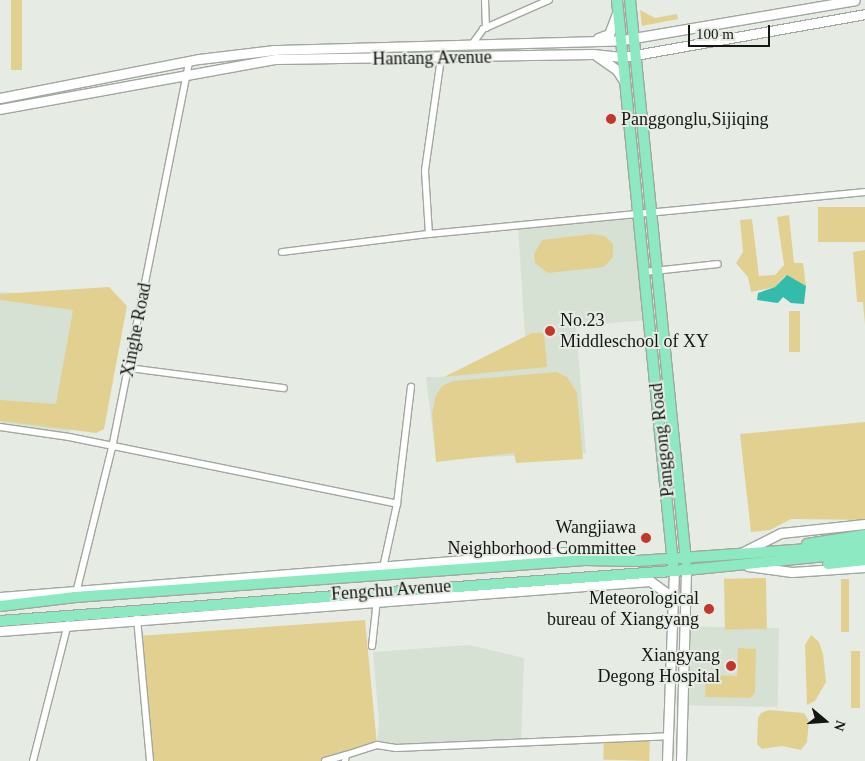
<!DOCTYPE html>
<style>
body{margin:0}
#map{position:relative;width:865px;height:761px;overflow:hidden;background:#e6ece4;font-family:Georgia,serif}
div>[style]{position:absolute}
.built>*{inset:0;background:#d6e1d3;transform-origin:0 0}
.green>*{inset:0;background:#e2d090;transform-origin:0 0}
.water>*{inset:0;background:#33bcab}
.roads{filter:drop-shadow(1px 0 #a1a7a0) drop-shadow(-1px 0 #a1a7a0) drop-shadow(0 1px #a1a7a0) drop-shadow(0 -1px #a1a7a0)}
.street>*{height:6px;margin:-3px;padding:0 3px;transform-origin:3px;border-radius:3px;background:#fff}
.secondary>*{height:9px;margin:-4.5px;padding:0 4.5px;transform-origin:4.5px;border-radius:4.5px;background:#fff}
.primary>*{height:10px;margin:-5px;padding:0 5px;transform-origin:5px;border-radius:5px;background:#8ce9c2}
.dots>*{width:14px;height:14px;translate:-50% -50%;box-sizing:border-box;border:2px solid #e6ece4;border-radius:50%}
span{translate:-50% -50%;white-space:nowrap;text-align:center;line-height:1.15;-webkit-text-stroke:4px #e6ece4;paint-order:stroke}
.street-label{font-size:18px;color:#141614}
.poi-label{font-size:18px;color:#141614}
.left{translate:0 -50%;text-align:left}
.right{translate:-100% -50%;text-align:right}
.north{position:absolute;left:800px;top:696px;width:50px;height:50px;-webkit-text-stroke:4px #e6ece4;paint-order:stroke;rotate:108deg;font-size:14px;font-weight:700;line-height:20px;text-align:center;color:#141614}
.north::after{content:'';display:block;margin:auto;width:18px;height:22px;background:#141614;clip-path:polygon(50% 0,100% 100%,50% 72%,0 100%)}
.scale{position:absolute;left:688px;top:25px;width:82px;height:22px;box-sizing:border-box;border:2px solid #141614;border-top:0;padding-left:6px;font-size:15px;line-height:18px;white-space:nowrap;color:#141614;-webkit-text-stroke:4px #e6ece4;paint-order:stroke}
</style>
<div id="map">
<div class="built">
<i style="clip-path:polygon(640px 214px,648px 320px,576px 326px,586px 453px,436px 459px,426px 377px,445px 377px,525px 337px,518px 226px)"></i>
<i style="clip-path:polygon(0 292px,88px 297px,69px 437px,0 427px)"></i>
<i style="left:779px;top:628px;width:79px;height:95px;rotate:91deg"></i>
<i style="clip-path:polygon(469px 645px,524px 658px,521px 742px,377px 745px,379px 722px,373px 652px)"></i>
</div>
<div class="green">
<i style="left:11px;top:0;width:11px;height:70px"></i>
<i style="clip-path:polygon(640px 10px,655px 18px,677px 14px,678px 19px,642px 26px)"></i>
<i style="left:865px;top:207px;width:35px;height:47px;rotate:90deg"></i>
<i style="clip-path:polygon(789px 215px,794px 263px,803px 263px,806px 286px,785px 276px,775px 287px,751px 292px,748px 277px,736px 263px,743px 252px,740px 220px,752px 219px,759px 276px,775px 275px,784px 265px,777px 217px)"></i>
<i style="clip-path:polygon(592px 234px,605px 236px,613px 244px,613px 257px,604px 267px,548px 273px,535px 263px,534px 254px,542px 240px)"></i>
<i style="clip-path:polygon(865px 250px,865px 325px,863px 302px,857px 302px,853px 252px)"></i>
<i style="clip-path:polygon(109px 287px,127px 306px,104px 429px,96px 433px,0 421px,0 400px,56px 404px,73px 310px,0 300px,0 294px)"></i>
<i style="left:789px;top:311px;width:11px;height:41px"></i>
<i style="clip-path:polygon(532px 333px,544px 333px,547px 367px,444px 377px)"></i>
<i style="clip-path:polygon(556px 372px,567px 377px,577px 393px,583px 459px,516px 463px,514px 453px,436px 462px,432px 414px,436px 395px,442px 386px,453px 381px)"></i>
<i style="clip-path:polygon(865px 422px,865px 520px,791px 519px,770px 530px,751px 532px,740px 434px)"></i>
<i style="left:766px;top:578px;width:51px;height:42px;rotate:89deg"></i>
<i style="left:841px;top:579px;width:8px;height:53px"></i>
<i style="clip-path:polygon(365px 620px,377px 745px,325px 761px,150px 761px,138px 636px)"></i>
<i style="clip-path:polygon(811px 635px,819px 642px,823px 654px,826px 682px,815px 701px,807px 705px,805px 645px)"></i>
<i style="clip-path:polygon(738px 648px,756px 649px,755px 693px,750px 698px,705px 697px,706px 675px,737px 676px)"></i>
<i style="left:851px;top:651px;width:9px;height:57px"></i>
<i style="clip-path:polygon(769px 710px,804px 713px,809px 721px,807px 742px,801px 750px,782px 746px,762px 749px,757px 744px,758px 718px,761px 713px)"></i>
<i style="left:650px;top:737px;width:24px;height:46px;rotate:92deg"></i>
</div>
<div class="water">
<i style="clip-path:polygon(787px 275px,806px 286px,804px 304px,791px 303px,783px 297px,778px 303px,757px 300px,758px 293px,775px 287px)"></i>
</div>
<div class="roads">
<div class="street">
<i style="left:485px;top:0;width:28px;rotate:88deg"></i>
<i style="left:473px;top:43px;width:17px;rotate:-54deg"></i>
<i style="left:483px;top:29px;width:72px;rotate:-23.7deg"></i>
<i style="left:441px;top:58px;width:114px;rotate:98.1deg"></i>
<i style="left:425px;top:171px;width:63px;rotate:86.4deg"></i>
<i style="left:429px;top:234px;width:438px;rotate:-5.5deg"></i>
<i style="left:282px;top:252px;width:148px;rotate:-7deg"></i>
<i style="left:645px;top:272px;width:73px;rotate:-6.3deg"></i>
<i style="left:129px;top:368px;width:156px;rotate:7.4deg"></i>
<i style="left:0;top:427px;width:70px;rotate:8.2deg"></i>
<i style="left:69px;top:437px;width:335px;rotate:11.5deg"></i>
<i style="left:383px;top:568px;width:66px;rotate:-77.7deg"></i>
<i style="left:397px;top:504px;width:118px;rotate:-83.2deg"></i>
<i style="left:76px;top:593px;width:149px;rotate:-76.1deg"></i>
<i style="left:112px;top:448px;width:395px;rotate:-78.7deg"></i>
<i style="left:137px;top:618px;width:144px;rotate:84.8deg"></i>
<i style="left:372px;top:646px;width:47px;rotate:-83.9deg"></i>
<i style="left:33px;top:761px;width:141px;rotate:-75.7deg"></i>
<i style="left:325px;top:761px;width:22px;rotate:-16deg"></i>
<i style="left:345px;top:761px;width:6px;rotate:-81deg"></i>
<i style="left:346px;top:755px;width:33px;rotate:-18deg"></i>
<i style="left:377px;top:745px;width:19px;rotate:9deg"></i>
<i style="left:396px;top:748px;width:272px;rotate:-2.5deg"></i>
</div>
<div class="secondary">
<i style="left:598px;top:38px;width:12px;rotate:-20deg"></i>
<i style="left:609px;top:34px;width:22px;rotate:-69deg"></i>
<i style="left:597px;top:56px;width:24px;rotate:35deg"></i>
<i style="left:617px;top:70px;width:15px;rotate:58deg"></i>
<i style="left:0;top:98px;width:203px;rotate:-11.1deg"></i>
<i style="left:199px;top:59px;width:76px;rotate:-6.8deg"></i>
<i style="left:274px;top:50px;width:348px;rotate:-1.6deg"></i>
<i style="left:622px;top:40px;width:236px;rotate:-9.7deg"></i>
<i style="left:0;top:109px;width:280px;rotate:-10.3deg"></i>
<i style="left:276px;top:59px;width:317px;rotate:-0.9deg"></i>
<i style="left:593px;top:54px;width:31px;rotate:6deg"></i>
<i style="left:624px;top:57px;width:245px;rotate:-10.1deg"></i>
<i style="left:741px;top:553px;width:45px;rotate:-26.6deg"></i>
<i style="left:781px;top:533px;width:84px;rotate:-6.1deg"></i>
<i style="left:748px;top:566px;width:44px;rotate:7.8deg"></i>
<i style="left:792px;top:572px;width:73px;rotate:-3.9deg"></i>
<i style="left:0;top:597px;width:594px;rotate:-4.54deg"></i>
<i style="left:592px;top:550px;width:35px;rotate:13deg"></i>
<i style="left:0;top:631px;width:652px;rotate:-4.4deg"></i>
<i style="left:650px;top:581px;width:19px;rotate:36deg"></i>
<i style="left:665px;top:592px;width:17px;rotate:65deg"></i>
<i style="left:667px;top:761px;width:191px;rotate:-87.9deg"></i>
<i style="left:681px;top:761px;width:191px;rotate:-88.5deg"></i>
</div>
<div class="primary">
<i style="left:617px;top:0;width:567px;rotate:84.33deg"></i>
<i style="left:630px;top:0;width:564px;rotate:84.3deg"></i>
<i style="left:807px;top:544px;width:59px;rotate:-8.8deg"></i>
<i style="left:828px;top:564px;width:37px;rotate:-6deg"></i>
<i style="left:0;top:606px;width:76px;rotate:-6.8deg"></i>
<i style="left:75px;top:597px;width:511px;rotate:-4.15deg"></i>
<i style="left:585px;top:560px;width:53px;rotate:1.1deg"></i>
<i style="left:638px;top:561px;width:228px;rotate:-4deg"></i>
<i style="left:0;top:621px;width:688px;rotate:-4.25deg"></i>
<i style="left:686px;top:570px;width:180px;rotate:-5.7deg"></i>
</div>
</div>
<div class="dots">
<i style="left:611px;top:119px;background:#c3362b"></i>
<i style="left:550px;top:331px;background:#c3362b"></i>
<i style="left:646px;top:538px;background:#c3362b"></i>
<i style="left:709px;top:609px;background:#c3362b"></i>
<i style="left:731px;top:666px;background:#c3362b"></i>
</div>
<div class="street-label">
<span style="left:432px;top:58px;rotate:-1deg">Hantang Avenue</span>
<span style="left:136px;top:330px;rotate:-79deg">Xinghe Road</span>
<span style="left:662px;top:440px;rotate:-96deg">Panggong Road</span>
<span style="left:391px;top:590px;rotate:-4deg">Fengchu Avenue</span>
</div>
<div class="poi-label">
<span class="left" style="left:621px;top:119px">Panggonglu,Sijiqing</span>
<span class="left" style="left:560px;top:331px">No.23<br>Middleschool of XY</span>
<span class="right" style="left:636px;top:538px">Wangjiawa<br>Neighborhood Committee</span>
<span class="right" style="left:699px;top:609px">Meteorological<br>bureau of Xiangyang</span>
<span class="right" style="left:720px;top:666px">Xiangyang<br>Degong Hospital</span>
</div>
<div class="north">N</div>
<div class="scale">100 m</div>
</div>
